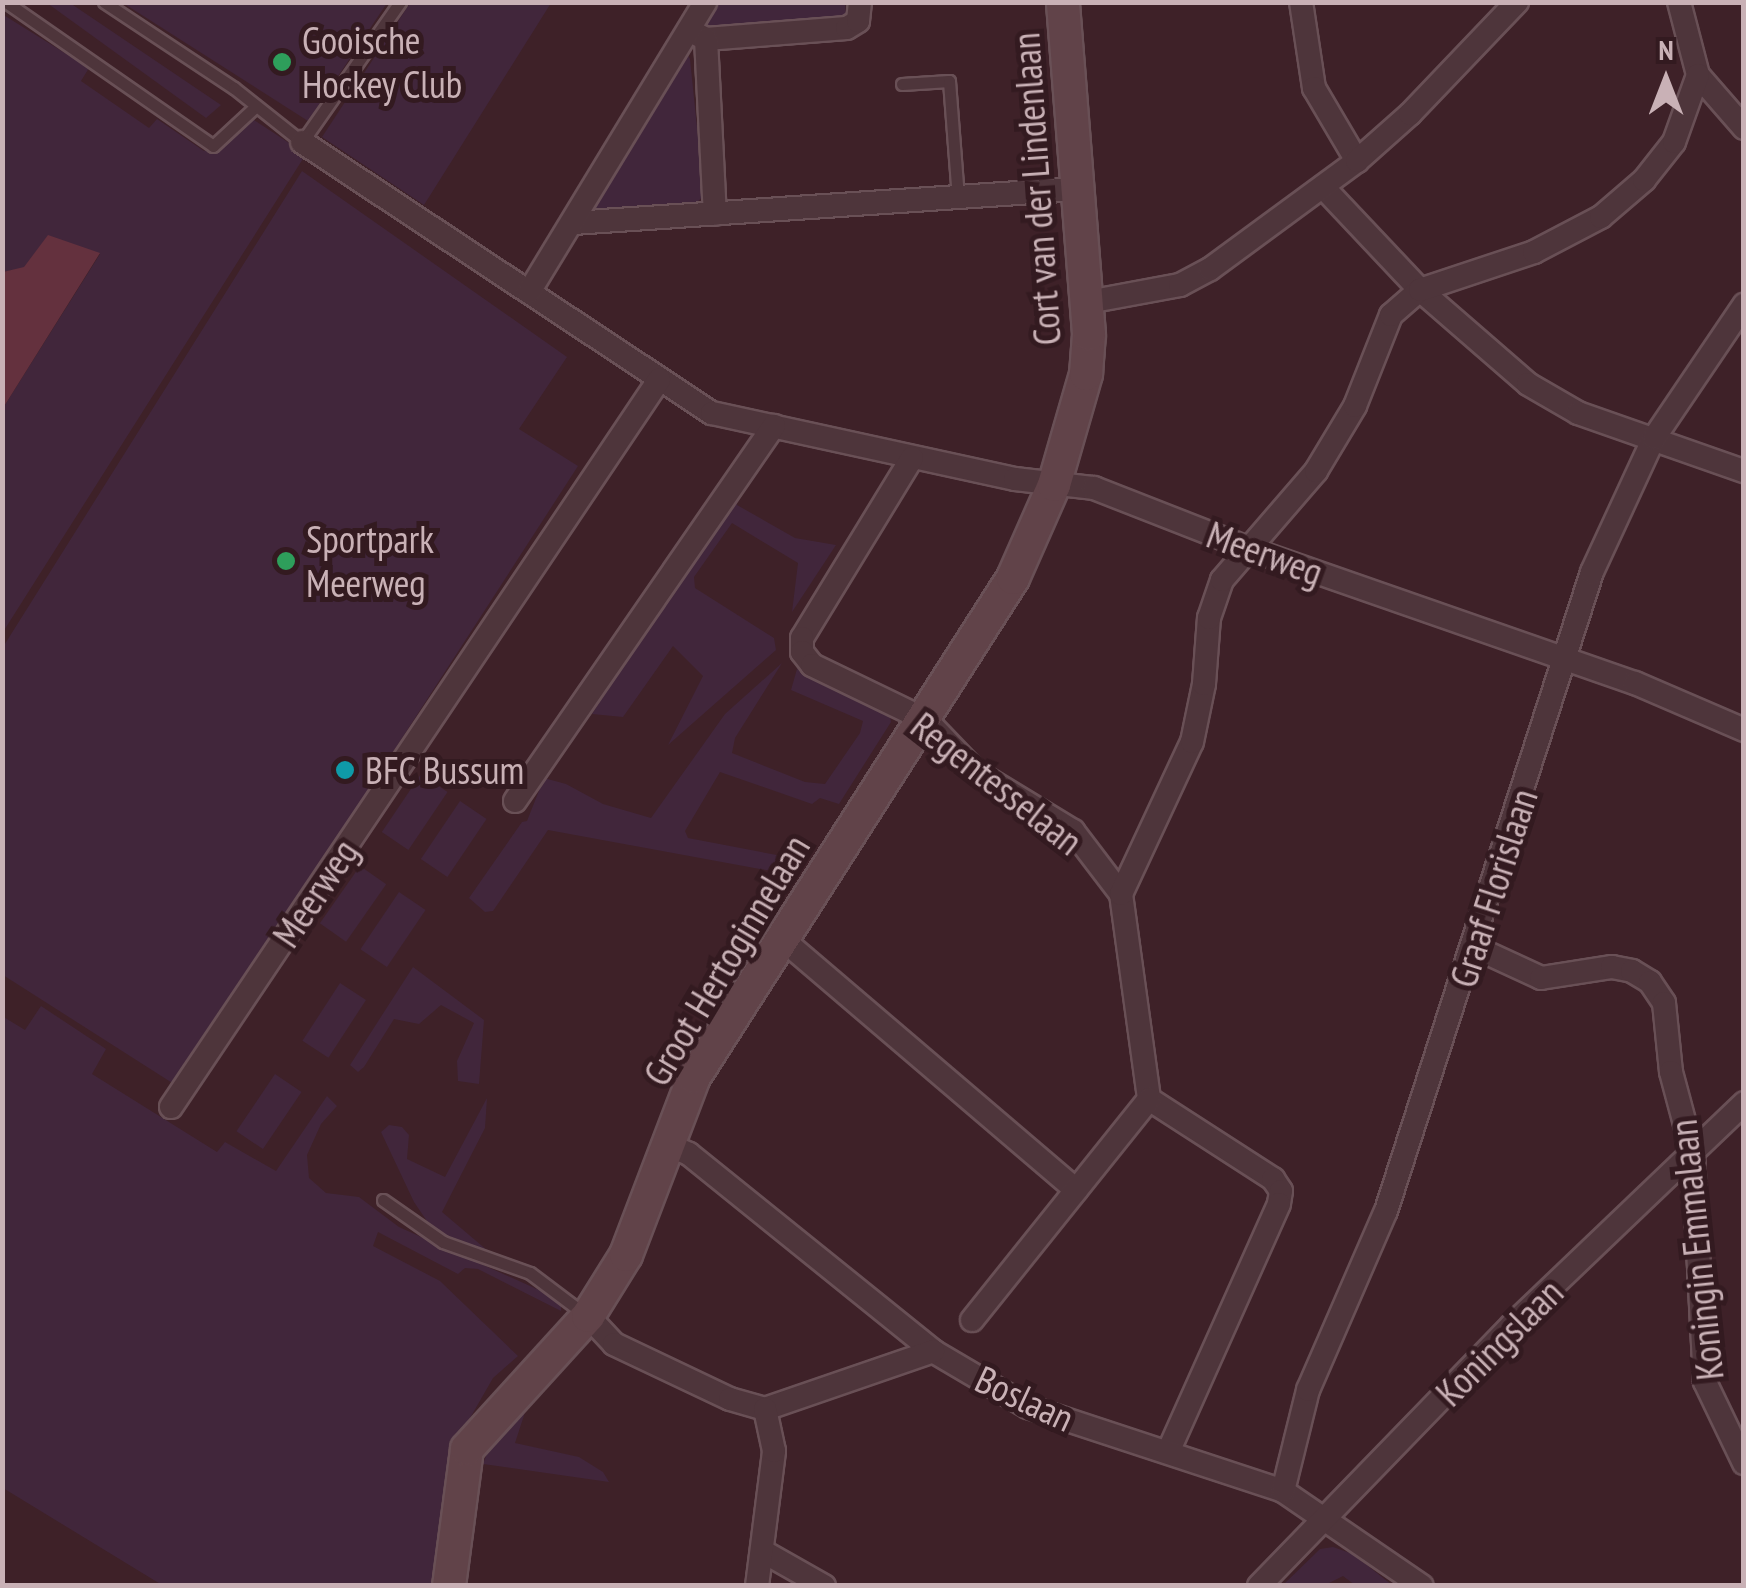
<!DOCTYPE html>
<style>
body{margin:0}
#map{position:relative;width:1746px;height:1588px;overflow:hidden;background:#3e2128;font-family:"PT Sans Narrow",sans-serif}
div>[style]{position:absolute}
.green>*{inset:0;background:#41263b;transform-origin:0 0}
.water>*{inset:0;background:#64313e}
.roads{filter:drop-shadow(2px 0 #695056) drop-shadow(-2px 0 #695056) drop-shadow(0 2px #695056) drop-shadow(0 -2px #695056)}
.lane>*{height:11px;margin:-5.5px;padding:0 5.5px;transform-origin:5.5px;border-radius:5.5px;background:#4e353b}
.street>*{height:22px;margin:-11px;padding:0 11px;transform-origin:11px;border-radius:11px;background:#4e353b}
.secondary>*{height:32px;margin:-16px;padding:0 16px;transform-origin:16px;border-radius:16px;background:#614349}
.dots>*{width:28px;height:28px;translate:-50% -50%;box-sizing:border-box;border:5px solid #331a20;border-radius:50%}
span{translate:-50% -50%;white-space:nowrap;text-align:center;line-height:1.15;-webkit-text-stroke:10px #331a20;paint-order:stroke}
.poi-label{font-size:38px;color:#c9b1b6}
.left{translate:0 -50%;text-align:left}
.street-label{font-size:38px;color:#c9b1b6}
.frame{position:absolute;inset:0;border:5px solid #c9b1b6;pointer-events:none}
.north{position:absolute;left:1616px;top:30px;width:100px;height:100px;-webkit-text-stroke:8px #331a20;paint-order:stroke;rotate:0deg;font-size:28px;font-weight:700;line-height:40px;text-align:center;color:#c9b1b6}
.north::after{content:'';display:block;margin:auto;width:35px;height:45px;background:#c9b1b6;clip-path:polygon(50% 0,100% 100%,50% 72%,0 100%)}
</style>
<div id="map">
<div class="green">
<i style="clip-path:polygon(845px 2px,846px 17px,707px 28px,702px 23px,704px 3px)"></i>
<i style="clip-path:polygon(47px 3px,70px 3px,221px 105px,206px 118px)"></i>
<i style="clip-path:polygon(123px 3px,387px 3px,308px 121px)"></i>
<i style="clip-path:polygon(410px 3px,551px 3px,424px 205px,322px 137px)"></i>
<i style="clip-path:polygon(2px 14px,89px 68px,81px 81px,149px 128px,157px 119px,204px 151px,245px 114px,306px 154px,3px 632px,3px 408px,100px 254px,3px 272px)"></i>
<i style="clip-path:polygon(685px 50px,690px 59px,704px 196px,697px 202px,593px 209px,589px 205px)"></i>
<i style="clip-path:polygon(302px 171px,567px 357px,519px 429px,578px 466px,177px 1086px,3px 975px,3px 647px)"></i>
<i style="clip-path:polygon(735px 494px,737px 505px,795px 538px,836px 545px,792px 612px,798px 563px,732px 523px,694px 577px,695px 588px,774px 638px,776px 650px,668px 745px,703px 676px,673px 646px,623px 717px,592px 714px)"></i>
<i style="clip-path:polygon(782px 663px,735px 738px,732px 753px,805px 782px,825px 784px,860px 733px,863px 721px,791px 690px,797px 669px,889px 710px,891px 722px,839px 804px,820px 798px,812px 804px,720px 772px,685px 831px,688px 838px,803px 860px,793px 875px,548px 830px,493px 911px,485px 912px,469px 898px,522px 822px,527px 821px,544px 778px,566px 784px,603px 804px,651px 818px,725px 714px)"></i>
<i style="left:421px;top:774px;width:32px;height:70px;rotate:34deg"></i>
<i style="left:460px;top:801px;width:32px;height:70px;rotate:34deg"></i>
<i style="left:360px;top:866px;width:32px;height:70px;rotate:35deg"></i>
<i style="left:399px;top:892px;width:32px;height:69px;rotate:34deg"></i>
<i style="clip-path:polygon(413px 967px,484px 1020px,479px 1084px,458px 1081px,457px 1061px,474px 1023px,441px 1005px,419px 1024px,394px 1019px,364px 1067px,358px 1072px,350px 1065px)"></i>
<i style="left:340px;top:983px;width:31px;height:69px;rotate:33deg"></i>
<i style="clip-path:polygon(41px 1006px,106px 1049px,92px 1074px,217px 1152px,225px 1142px,276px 1171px,327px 1096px,337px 1106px,321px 1124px,307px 1155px,309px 1178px,326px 1193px,359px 1197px,399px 1227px,561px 1300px,561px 1311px,478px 1269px,465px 1268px,458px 1274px,378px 1232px,373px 1246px,440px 1281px,518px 1356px,493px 1378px,458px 1439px,438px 1585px,162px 1585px,3px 1488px,2px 1016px,25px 1030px)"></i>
<i style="left:275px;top:1074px;width:32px;height:69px;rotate:34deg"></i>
<i style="clip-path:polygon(487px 1098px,485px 1128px,442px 1212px,488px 1251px,433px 1230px,414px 1202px,381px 1132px,389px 1125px,402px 1127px,409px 1135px,407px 1159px,445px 1177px)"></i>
<i style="clip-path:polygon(531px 1394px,515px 1443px,579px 1457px,603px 1472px,609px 1482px,483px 1464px,498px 1424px)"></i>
<i style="clip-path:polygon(1333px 1547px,1353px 1554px,1392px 1585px,1355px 1585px,1343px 1576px,1325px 1585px,1283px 1585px,1320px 1549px)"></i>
</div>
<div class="water">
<i style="clip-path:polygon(48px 235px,100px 253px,3px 408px,3px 272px,24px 267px)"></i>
</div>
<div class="roads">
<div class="lane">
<i style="left:6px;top:2px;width:252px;rotate:34.8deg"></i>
<i style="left:213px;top:146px;width:57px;rotate:-42.9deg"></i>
<i style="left:104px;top:2px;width:156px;rotate:33.5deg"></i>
<i style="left:234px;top:88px;width:87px;rotate:38.5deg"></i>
<i style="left:302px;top:142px;width:171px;rotate:-55deg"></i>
<i style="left:902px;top:84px;width:47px;rotate:-3.7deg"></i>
<i style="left:949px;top:81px;width:116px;rotate:85.6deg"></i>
<i style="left:383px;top:1200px;width:73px;rotate:35deg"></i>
<i style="left:443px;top:1242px;width:92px;rotate:19.6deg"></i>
<i style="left:530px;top:1273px;width:70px;rotate:36.9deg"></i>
</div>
<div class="street">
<i style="left:1301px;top:2px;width:87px;rotate:81.4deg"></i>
<i style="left:1314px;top:88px;width:85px;rotate:59.5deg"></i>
<i style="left:1679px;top:2px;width:75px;rotate:75.4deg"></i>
<i style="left:1698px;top:75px;width:70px;rotate:49deg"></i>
<i style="left:689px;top:30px;width:19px;rotate:28deg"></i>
<i style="left:706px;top:39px;width:141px;rotate:-4.5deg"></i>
<i style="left:847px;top:28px;width:13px;rotate:-32deg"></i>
<i style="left:858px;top:21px;width:19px;rotate:-84deg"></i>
<i style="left:706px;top:39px;width:175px;rotate:87.1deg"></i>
<i style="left:302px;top:142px;width:491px;rotate:33.5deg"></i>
<i style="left:712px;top:413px;width:310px;rotate:12.3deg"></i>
<i style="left:1015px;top:479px;width:80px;rotate:6.5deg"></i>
<i style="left:1094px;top:488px;width:164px;rotate:21.4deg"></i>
<i style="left:1247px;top:548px;width:411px;rotate:19.2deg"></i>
<i style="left:1635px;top:683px;width:119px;rotate:23.3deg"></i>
<i style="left:1323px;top:187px;width:141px;rotate:46.7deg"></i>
<i style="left:1420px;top:290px;width:143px;rotate:41deg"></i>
<i style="left:1528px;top:384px;width:58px;rotate:30.1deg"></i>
<i style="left:1578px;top:413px;width:176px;rotate:19.3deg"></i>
<i style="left:573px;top:223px;width:505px;rotate:-3.86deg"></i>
<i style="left:529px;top:292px;width:339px;rotate:-58.7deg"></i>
<i style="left:1088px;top:302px;width:94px;rotate:-10.5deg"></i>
<i style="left:1180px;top:285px;width:34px;rotate:-28deg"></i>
<i style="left:1210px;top:269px;width:182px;rotate:-36.3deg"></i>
<i style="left:1357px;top:161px;width:71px;rotate:-41.6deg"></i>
<i style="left:1410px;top:114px;width:155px;rotate:-46.3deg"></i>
<i style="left:912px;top:458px;width:211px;rotate:121.4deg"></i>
<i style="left:802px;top:638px;width:14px;rotate:90deg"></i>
<i style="left:802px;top:652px;width:16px;rotate:52deg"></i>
<i style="left:812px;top:665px;width:127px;rotate:25.8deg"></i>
<i style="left:926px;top:720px;width:72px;rotate:46.1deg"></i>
<i style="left:976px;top:772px;width:114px;rotate:31.3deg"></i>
<i style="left:1073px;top:831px;width:79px;rotate:52.7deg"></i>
<i style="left:1121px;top:894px;width:207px;rotate:82.2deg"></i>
<i style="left:1149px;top:1099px;width:148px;rotate:32.8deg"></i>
<i style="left:1273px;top:1179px;width:14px;rotate:56deg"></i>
<i style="left:1281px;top:1191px;width:13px;rotate:99deg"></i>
<i style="left:1279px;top:1204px;width:272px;rotate:114.1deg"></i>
<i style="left:515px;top:801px;width:456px;rotate:-55.4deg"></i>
<i style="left:1121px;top:894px;width:168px;rotate:-65deg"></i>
<i style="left:1192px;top:742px;width:59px;rotate:-78.3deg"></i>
<i style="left:1204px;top:684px;width:66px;rotate:-85.7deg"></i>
<i style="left:1209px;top:618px;width:40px;rotate:-71.1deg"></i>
<i style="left:1222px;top:580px;width:144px;rotate:-49.2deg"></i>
<i style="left:1316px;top:471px;width:76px;rotate:-59deg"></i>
<i style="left:1355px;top:406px;width:98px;rotate:-68.4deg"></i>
<i style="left:1391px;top:315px;width:38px;rotate:-41deg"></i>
<i style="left:1420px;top:290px;width:120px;rotate:-18.4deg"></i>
<i style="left:1534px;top:252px;width:76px;rotate:-27.6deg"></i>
<i style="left:1601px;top:217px;width:57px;rotate:-40.7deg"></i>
<i style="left:1644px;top:180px;width:48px;rotate:-51.7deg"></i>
<i style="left:1674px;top:142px;width:71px;rotate:-70.3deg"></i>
<i style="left:781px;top:938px;width:388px;rotate:40.5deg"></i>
<i style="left:1474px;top:947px;width:74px;rotate:24.8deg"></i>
<i style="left:1541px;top:978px;width:72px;rotate:-8.8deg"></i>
<i style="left:1612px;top:967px;width:20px;rotate:11deg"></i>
<i style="left:1632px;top:971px;width:21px;rotate:31deg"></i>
<i style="left:1650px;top:982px;width:25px;rotate:56deg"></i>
<i style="left:1664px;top:1003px;width:69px;rotate:84.2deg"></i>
<i style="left:1671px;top:1072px;width:85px;rotate:75deg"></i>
<i style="left:1693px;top:1154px;width:228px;rotate:87deg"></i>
<i style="left:1705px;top:1382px;width:90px;rotate:64.3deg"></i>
<i style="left:171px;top:1107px;width:876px;rotate:-56.13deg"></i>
<i style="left:666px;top:1144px;width:25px;rotate:23deg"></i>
<i style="left:689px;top:1154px;width:314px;rotate:38.9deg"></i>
<i style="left:933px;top:1351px;width:110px;rotate:30.5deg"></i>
<i style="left:1028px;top:1407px;width:268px;rotate:18.2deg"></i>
<i style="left:1283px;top:1491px;width:168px;rotate:34.4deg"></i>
<i style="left:588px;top:1316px;width:38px;rotate:47deg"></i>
<i style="left:614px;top:1344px;width:128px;rotate:25.4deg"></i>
<i style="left:730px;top:1399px;width:36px;rotate:16deg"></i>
<i style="left:765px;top:1409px;width:178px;rotate:-19deg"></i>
<i style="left:972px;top:1320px;width:283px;rotate:-51.3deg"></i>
<i style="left:1283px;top:1491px;width:104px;rotate:-76.1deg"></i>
<i style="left:1308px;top:1390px;width:195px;rotate:-66.5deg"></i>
<i style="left:1386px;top:1211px;width:671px;rotate:-72.13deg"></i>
<i style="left:1592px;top:572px;width:148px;rotate:-65.2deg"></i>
<i style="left:1654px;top:438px;width:161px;rotate:-55.9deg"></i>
<i style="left:764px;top:1552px;width:69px;rotate:29.5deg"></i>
<i style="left:757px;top:1586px;width:136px;rotate:-82.8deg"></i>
<i style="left:774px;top:1451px;width:43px;rotate:-102.1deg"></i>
<i style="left:1259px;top:1586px;width:363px;rotate:-45.9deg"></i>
<i style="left:1512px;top:1325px;width:321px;rotate:-43.7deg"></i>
</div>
<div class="secondary">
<i style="left:449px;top:1586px;width:138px;rotate:-82.5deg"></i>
<i style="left:467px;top:1449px;width:180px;rotate:-47.7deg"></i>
<i style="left:588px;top:1316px;width:72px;rotate:-58.1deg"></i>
<i style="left:626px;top:1255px;width:191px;rotate:-69.1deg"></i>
<i style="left:694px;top:1077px;width:592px;rotate:-57.41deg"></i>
<i style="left:1013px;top:578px;width:102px;rotate:-66.2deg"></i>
<i style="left:1054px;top:485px;width:116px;rotate:-73.9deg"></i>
<i style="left:1086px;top:374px;width:40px;rotate:-85.7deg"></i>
<i style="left:1089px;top:334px;width:333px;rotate:-94.5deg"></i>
</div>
</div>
<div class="dots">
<i style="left:282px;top:62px;background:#2e9e5b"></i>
<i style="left:286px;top:561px;background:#2e9e5b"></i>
<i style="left:345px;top:770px;background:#0f9aa8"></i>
</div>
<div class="poi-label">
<span class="left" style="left:302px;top:62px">Gooische<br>Hockey Club</span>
<span class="left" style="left:306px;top:561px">Sportpark<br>Meerweg</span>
<span class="left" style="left:365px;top:770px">BFC Bussum</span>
</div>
<div class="street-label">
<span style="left:1036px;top:189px;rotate:-94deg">Cort van der Lindenlaan</span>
<span style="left:1265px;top:553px;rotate:20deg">Meerweg</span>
<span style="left:997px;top:783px;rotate:38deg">Regentesselaan</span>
<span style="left:1493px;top:888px;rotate:-72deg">Graaf Florislaan</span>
<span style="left:315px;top:893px;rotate:-56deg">Meerweg</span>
<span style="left:726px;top:960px;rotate:-59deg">Groot Hertoginnelaan</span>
<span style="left:1696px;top:1250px;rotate:-96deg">Koningin Emmalaan</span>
<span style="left:1499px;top:1342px;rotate:-45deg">Koningslaan</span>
<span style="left:1025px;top:1398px;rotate:25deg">Boslaan</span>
</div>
<div class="frame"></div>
<div class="north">N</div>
</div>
